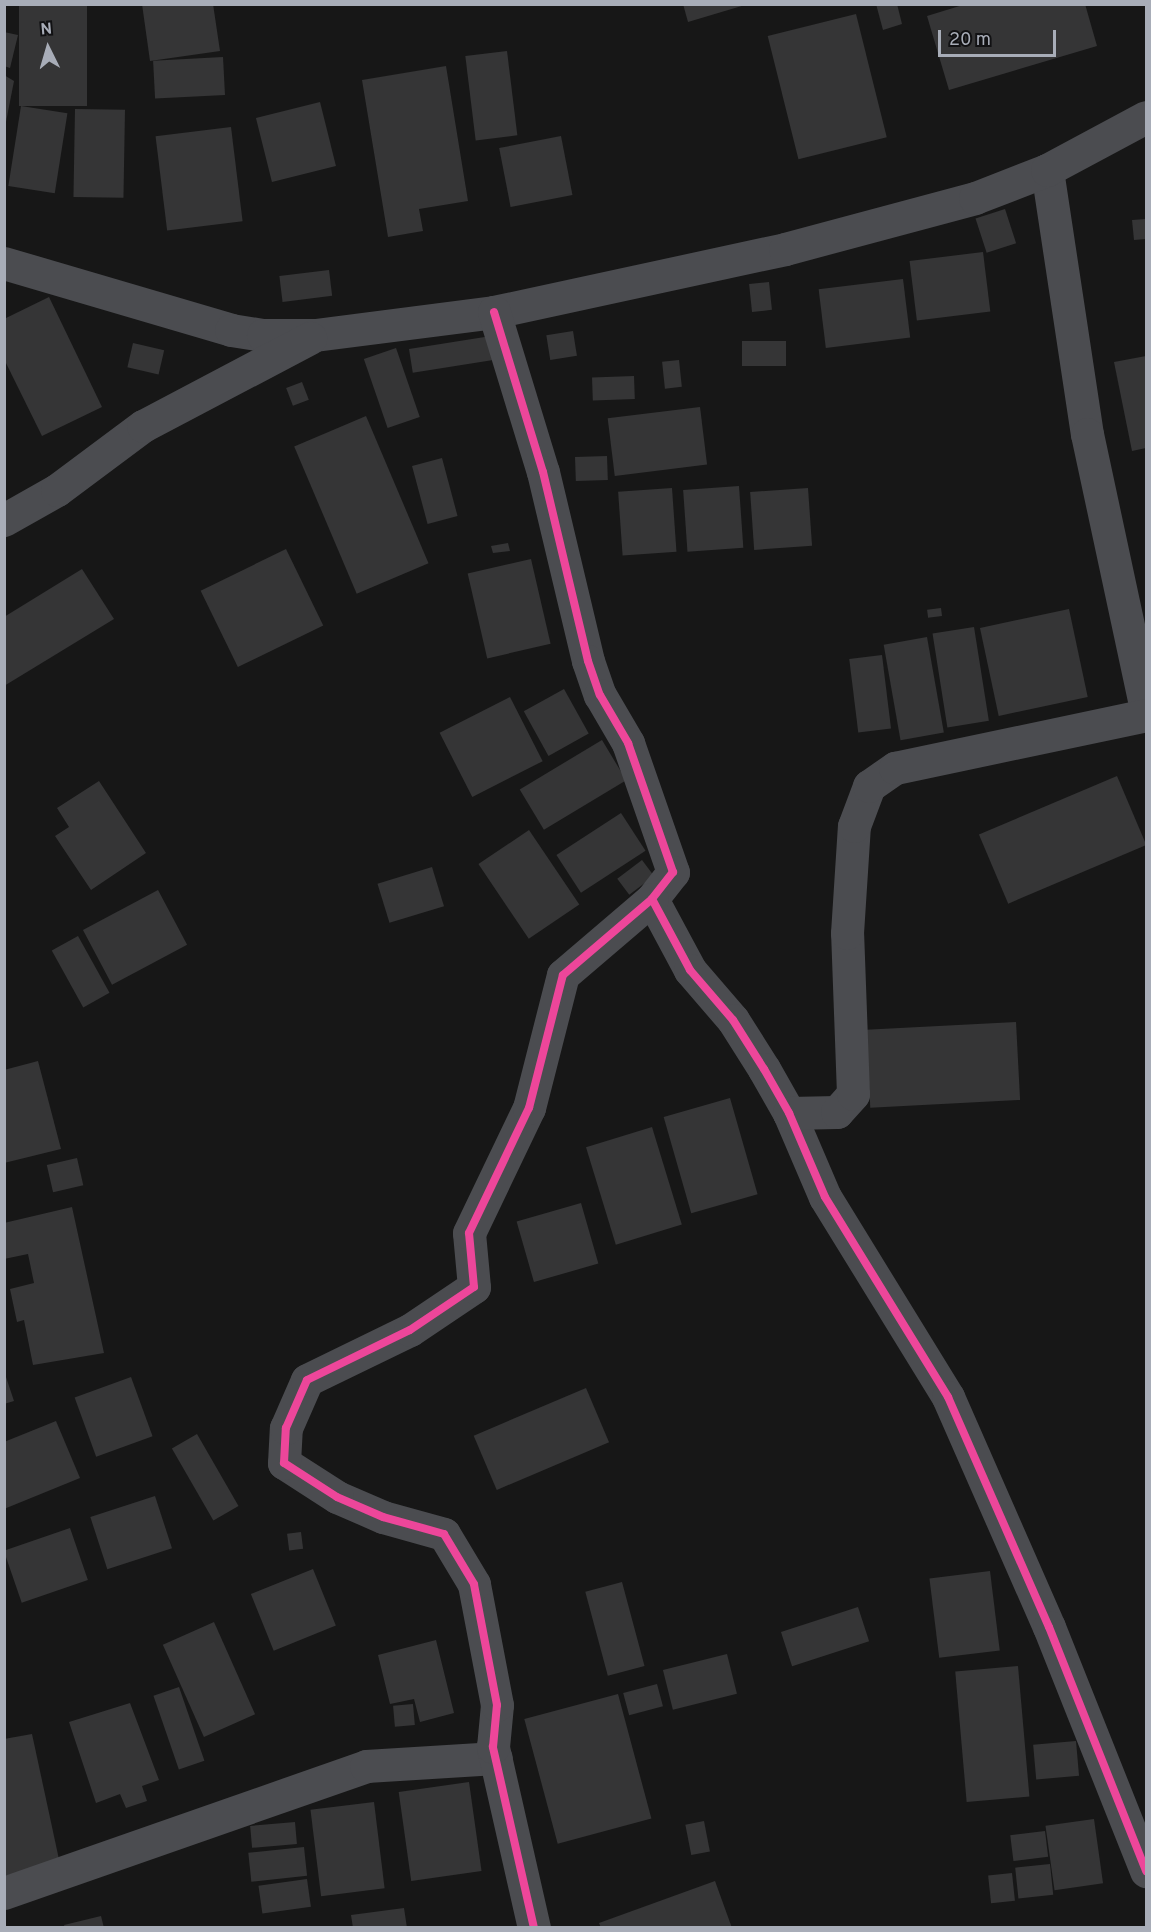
<!DOCTYPE html>
<style>
body{margin:0}
#map{position:relative;width:1151px;height:1932px;overflow:hidden;background:#171717;font-family:Overpass,sans-serif}
div>[style]{position:absolute}
.building>*{inset:0;background:#353536;transform-origin:0 0}
.street>*{height:33px;margin:-16.5px;padding:0 16.5px;transform-origin:16.5px;border-radius:16.5px;background:#4b4c50}
.cycleway>*{height:8px;margin:-4px;padding:0 4px;transform-origin:4px;border-radius:4px;background:#ed469a}
span{translate:-50% -50%;white-space:nowrap;text-align:center;line-height:1.15;-webkit-text-stroke:5px #111113;paint-order:stroke}
.frame{position:absolute;inset:0;border:6px solid #a8adb8;pointer-events:none}
.north{position:absolute;left:18px;top:18px;width:60px;height:60px;-webkit-text-stroke:4px #111113;paint-order:stroke;rotate:355deg;font-size:16px;font-weight:700;line-height:24px;text-align:center;color:#a8adb8}
.north::after{content:'';display:block;margin:auto;width:21px;height:27px;background:#a8adb8;clip-path:polygon(50% 0,100% 100%,50% 72%,0 100%)}
.scale{position:absolute;left:938px;top:30px;width:118px;height:27px;box-sizing:border-box;border:3px solid #a8adb8;border-top:0;padding-left:8px;font-size:18px;line-height:21px;white-space:nowrap;color:#a8adb8;-webkit-text-stroke:4px #111113;paint-order:stroke}
</style>
<div id="map">
<div class="building">
<i style="left:19px;top:4px;width:68px;height:102px"></i>
<i style="clip-path:polygon(142px 4px,213px 4px,220px 51px,150px 61px)"></i>
<i style="clip-path:polygon(683px 4px,744px 4px,745px 5px,688px 22px)"></i>
<i style="clip-path:polygon(876px 4px,897px 4px,902px 24px,883px 30px)"></i>
<i style="clip-path:polygon(966px 4px,1085px 4px,1097px 46px,949px 90px,927px 16px)"></i>
<i style="left:856px;top:14px;width:127px;height:91px;rotate:76deg"></i>
<i style="clip-path:polygon(4px 32px,18px 35px,10px 68px,4px 66px)"></i>
<i style="left:507px;top:51px;width:85px;height:42px;rotate:83deg"></i>
<i style="left:223px;top:57px;width:38px;height:70px;rotate:87deg"></i>
<i style="clip-path:polygon(446px 66px,468px 201px,419px 209px,423px 231px,388px 237px,362px 80px)"></i>
<i style="clip-path:polygon(4px 75px,14px 81px,6px 122px,4px 122px)"></i>
<i style="left:320px;top:102px;width:66px;height:66px;rotate:76deg"></i>
<i style="left:21px;top:106px;width:47px;height:81px;rotate:9deg"></i>
<i style="left:75px;top:109px;width:50px;height:88px;rotate:1deg"></i>
<i style="left:231px;top:127px;width:95px;height:76px;rotate:83deg"></i>
<i style="left:561px;top:136px;width:60px;height:63px;rotate:79deg"></i>
<i style="left:1005px;top:209px;width:36px;height:31px;rotate:72deg"></i>
<i style="clip-path:polygon(1146px 219px,1146px 239px,1134px 240px,1132px 220px)"></i>
<i style="left:983px;top:252px;width:60px;height:74px;rotate:83deg"></i>
<i style="left:329px;top:270px;width:26px;height:50px;rotate:83deg"></i>
<i style="left:903px;top:279px;width:59px;height:85px;rotate:83deg"></i>
<i style="left:769px;top:282px;width:28px;height:20px;rotate:84deg"></i>
<i style="clip-path:polygon(49px 297px,102px 407px,42px 436px,4px 359px,4px 319px)"></i>
<i style="left:573px;top:331px;width:25px;height:27px;rotate:81deg"></i>
<i style="left:491px;top:336px;width:24px;height:83px;rotate:81deg"></i>
<i style="left:786px;top:341px;width:25px;height:44px;rotate:90deg"></i>
<i style="left:133px;top:343px;width:32px;height:25px;rotate:13deg"></i>
<i style="left:396px;top:348px;width:73px;height:34px;rotate:71deg"></i>
<i style="clip-path:polygon(1146px 356px,1146px 448px,1132px 451px,1114px 362px)"></i>
<i style="left:679px;top:360px;width:27px;height:17px;rotate:84deg"></i>
<i style="left:634px;top:376px;width:23px;height:42px;rotate:88deg"></i>
<i style="left:302px;top:382px;width:19px;height:17px;rotate:69deg"></i>
<i style="left:700px;top:407px;width:58px;height:93px;rotate:83deg"></i>
<i style="left:366px;top:416px;width:160px;height:78px;rotate:67deg"></i>
<i style="left:607px;top:456px;width:24px;height:32px;rotate:88deg"></i>
<i style="left:442px;top:458px;width:60px;height:31px;rotate:75deg"></i>
<i style="left:739px;top:486px;width:62px;height:56px;rotate:86deg"></i>
<i style="left:672px;top:488px;width:64px;height:54px;rotate:86deg"></i>
<i style="left:808px;top:488px;width:58px;height:58px;rotate:86deg"></i>
<i style="clip-path:polygon(508px 543px,510px 551px,493px 553px,491px 546px)"></i>
<i style="left:286px;top:549px;width:85px;height:95px;rotate:64deg"></i>
<i style="left:531px;top:559px;width:87px;height:65px;rotate:77deg"></i>
<i style="clip-path:polygon(82px 569px,114px 619px,4px 686px,4px 617px)"></i>
<i style="left:941px;top:608px;width:8px;height:14px;rotate:83deg"></i>
<i style="left:1069px;top:609px;width:90px;height:91px;rotate:78deg"></i>
<i style="left:974px;top:627px;width:95px;height:42px;rotate:81deg"></i>
<i style="left:927px;top:637px;width:97px;height:44px;rotate:80deg"></i>
<i style="left:882px;top:655px;width:74px;height:33px;rotate:83deg"></i>
<i style="left:564px;top:689px;width:51px;height:46px;rotate:61deg"></i>
<i style="left:510px;top:697px;width:72px;height:79px;rotate:63deg"></i>
<i style="left:602px;top:740px;width:47px;height:96px;rotate:59deg"></i>
<i style="left:1117px;top:776px;width:75px;height:150px;rotate:67deg"></i>
<i style="clip-path:polygon(99px 781px,146px 853px,91px 890px,55px 836px,69px 827px,57px 808px)"></i>
<i style="left:621px;top:813px;width:45px;height:77px;rotate:57deg"></i>
<i style="left:529px;top:830px;width:90px;height:61px;rotate:56deg"></i>
<i style="left:642px;top:860px;width:20px;height:31px;rotate:53deg"></i>
<i style="left:432px;top:867px;width:41px;height:57px;rotate:73deg"></i>
<i style="left:158px;top:890px;width:62px;height:85px;rotate:62deg"></i>
<i style="left:78px;top:936px;width:65px;height:30px;rotate:61deg"></i>
<i style="left:1016px;top:1022px;width:78px;height:150px;rotate:87deg"></i>
<i style="clip-path:polygon(38px 1061px,61px 1149px,4px 1163px,4px 1070px)"></i>
<i style="left:730px;top:1098px;width:100px;height:69px;rotate:74deg"></i>
<i style="left:652px;top:1127px;width:102px;height:69px;rotate:73deg"></i>
<i style="left:77px;top:1158px;width:28px;height:31px;rotate:77deg"></i>
<i style="left:581px;top:1203px;width:63px;height:67px;rotate:74deg"></i>
<i style="clip-path:polygon(72px 1207px,104px 1353px,33px 1365px,24px 1320px,17px 1322px,10px 1289px,34px 1283px,28px 1254px,4px 1259px,4px 1223px)"></i>
<i style="clip-path:polygon(4px 1371px,14px 1401px,4px 1404px)"></i>
<i style="left:131px;top:1377px;width:63px;height:60px;rotate:70deg"></i>
<i style="left:586px;top:1388px;width:59px;height:122px;rotate:67deg"></i>
<i style="clip-path:polygon(56px 1421px,80px 1478px,4px 1509px,4px 1442px)"></i>
<i style="left:197px;top:1434px;width:83px;height:29px;rotate:60deg"></i>
<i style="left:155px;top:1496px;width:55px;height:68px;rotate:72deg"></i>
<i style="left:70px;top:1528px;width:55px;height:70px;rotate:71deg"></i>
<i style="left:301px;top:1532px;width:17px;height:14px;rotate:83deg"></i>
<i style="left:313px;top:1569px;width:61px;height:67px;rotate:68deg"></i>
<i style="left:990px;top:1571px;width:80px;height:61px;rotate:83deg"></i>
<i style="left:622px;top:1582px;width:87px;height:38px;rotate:75deg"></i>
<i style="left:858px;top:1607px;width:36px;height:81px;rotate:72deg"></i>
<i style="left:214px;top:1622px;width:101px;height:56px;rotate:66deg"></i>
<i style="clip-path:polygon(436px 1640px,454px 1713px,420px 1722px,414px 1699px,390px 1704px,378px 1655px)"></i>
<i style="left:727px;top:1654px;width:41px;height:66px;rotate:76deg"></i>
<i style="left:1018px;top:1666px;width:131px;height:63px;rotate:85deg"></i>
<i style="left:657px;top:1684px;width:23px;height:35px;rotate:75deg"></i>
<i style="left:179px;top:1687px;width:78px;height:27px;rotate:71deg"></i>
<i style="left:618px;top:1694px;width:129px;height:97px;rotate:75deg"></i>
<i style="clip-path:polygon(130px 1703px,159px 1780px,142px 1786px,147px 1801px,126px 1808px,120px 1794px,96px 1803px,69px 1722px)"></i>
<i style="left:413px;top:1704px;width:21px;height:20px;rotate:85deg"></i>
<i style="clip-path:polygon(32px 1734px,60px 1864px,4px 1876px,4px 1739px)"></i>
<i style="left:1076px;top:1741px;width:35px;height:43px;rotate:85deg"></i>
<i style="left:469px;top:1782px;width:90px;height:71px;rotate:82deg"></i>
<i style="left:374px;top:1802px;width:87px;height:64px;rotate:83deg"></i>
<i style="left:1094px;top:1819px;width:65px;height:49px;rotate:82deg"></i>
<i style="left:704px;top:1821px;width:31px;height:19px;rotate:79deg"></i>
<i style="left:295px;top:1822px;width:22px;height:45px;rotate:85deg"></i>
<i style="left:1045px;top:1831px;width:26px;height:35px;rotate:83deg"></i>
<i style="left:304px;top:1847px;width:29px;height:56px;rotate:84deg"></i>
<i style="left:1050px;top:1864px;width:31px;height:35px;rotate:84deg"></i>
<i style="left:1012px;top:1873px;width:28px;height:24px;rotate:84deg"></i>
<i style="left:307px;top:1879px;width:28px;height:49px;rotate:82deg"></i>
<i style="clip-path:polygon(715px 1881px,732px 1928px,601px 1928px,599px 1923px)"></i>
<i style="clip-path:polygon(404px 1908px,407px 1928px,353px 1928px,351px 1915px)"></i>
<i style="clip-path:polygon(101px 1916px,104px 1928px,65px 1928px,64px 1925px)"></i>
</div>
<div class="street">
<i style="left:1047px;top:170px;width:267px;rotate:81.4deg"></i>
<i style="left:1087px;top:434px;width:281px;rotate:77.9deg"></i>
<i style="left:4px;top:263px;width:237px;rotate:16.4deg"></i>
<i style="left:231px;top:330px;width:32px;rotate:9deg"></i>
<i style="left:263px;top:335px;width:52px"></i>
<i style="left:315px;top:335px;width:180px;rotate:-7.3deg"></i>
<i style="left:494px;top:312px;width:298px;rotate:-12.2deg"></i>
<i style="left:785px;top:249px;width:197px;rotate:-15deg"></i>
<i style="left:975px;top:198px;width:77px;rotate:-21.3deg"></i>
<i style="left:1047px;top:170px;width:112px;rotate:-28.2deg"></i>
<i style="left:494px;top:312px;width:167px;rotate:73deg"></i>
<i style="left:543px;top:472px;width:194px;rotate:76.6deg"></i>
<i style="left:588px;top:661px;width:36px;rotate:71deg"></i>
<i style="left:600px;top:695px;width:56px;rotate:59.7deg"></i>
<i style="left:628px;top:743px;width:137px;rotate:70.8deg"></i>
<i style="left:673px;top:872px;width:34px;rotate:128deg"></i>
<i style="left:652px;top:899px;width:81px;rotate:61.8deg"></i>
<i style="left:690px;top:970px;width:66px;rotate:49.3deg"></i>
<i style="left:733px;top:1020px;width:58px;rotate:57.7deg"></i>
<i style="left:764px;top:1069px;width:51px;rotate:60.4deg"></i>
<i style="left:789px;top:1113px;width:91px;rotate:66.8deg"></i>
<i style="left:825px;top:1197px;width:235px;rotate:58.4deg"></i>
<i style="left:948px;top:1397px;width:251px;rotate:66.3deg"></i>
<i style="left:1049px;top:1627px;width:263px;rotate:68.3deg"></i>
<i style="left:4px;top:520px;width:61px;rotate:-29.5deg"></i>
<i style="left:57px;top:490px;width:107px;rotate:-36.7deg"></i>
<i style="left:143px;top:426px;width:189px;rotate:-27.8deg"></i>
<i style="left:789px;top:1113px;width:48px;rotate:-1.2deg"></i>
<i style="left:837px;top:1112px;width:24px;rotate:-48deg"></i>
<i style="left:853px;top:1094px;width:161px;rotate:-92.1deg"></i>
<i style="left:847px;top:933px;width:107px;rotate:-86.3deg"></i>
<i style="left:854px;top:826px;width:43px;rotate:-69.4deg"></i>
<i style="left:869px;top:786px;width:32px;rotate:-35deg"></i>
<i style="left:895px;top:768px;width:257px;rotate:-11.9deg"></i>
<i style="left:4px;top:1893px;width:384px;rotate:-19.3deg"></i>
<i style="left:366px;top:1766px;width:130px;rotate:-3.5deg"></i>
<i style="left:534px;top:1928px;width:186px;rotate:-102.8deg"></i>
<i style="left:493px;top:1747px;width:42px;rotate:-84.6deg"></i>
<i style="left:497px;top:1705px;width:123px;rotate:-100.8deg"></i>
<i style="left:474px;top:1584px;width:58px;rotate:-121deg"></i>
<i style="left:444px;top:1534px;width:63px;rotate:-164.4deg"></i>
<i style="left:383px;top:1517px;width:50px;rotate:-156.5deg"></i>
<i style="left:337px;top:1497px;width:63px;rotate:-147.3deg"></i>
<i style="left:284px;top:1463px;width:35px;rotate:-87deg"></i>
<i style="left:286px;top:1428px;width:52px;rotate:-66.4deg"></i>
<i style="left:307px;top:1380px;width:114px;rotate:-25.9deg"></i>
<i style="left:410px;top:1330px;width:77px;rotate:-33.9deg"></i>
<i style="left:474px;top:1287px;width:54px;rotate:-95.3deg"></i>
<i style="left:469px;top:1233px;width:139px;rotate:-64.4deg"></i>
<i style="left:529px;top:1108px;width:137px;rotate:-75.7deg"></i>
<i style="left:563px;top:975px;width:117px;rotate:-40.5deg"></i>
</div>
<div class="cycleway">
<i style="left:494px;top:312px;width:167px;rotate:73deg"></i>
<i style="left:543px;top:472px;width:194px;rotate:76.6deg"></i>
<i style="left:588px;top:661px;width:36px;rotate:71deg"></i>
<i style="left:600px;top:695px;width:56px;rotate:59.7deg"></i>
<i style="left:628px;top:743px;width:137px;rotate:70.8deg"></i>
<i style="left:673px;top:872px;width:34px;rotate:128deg"></i>
<i style="left:652px;top:899px;width:81px;rotate:61.8deg"></i>
<i style="left:690px;top:970px;width:66px;rotate:49.3deg"></i>
<i style="left:733px;top:1020px;width:58px;rotate:57.7deg"></i>
<i style="left:764px;top:1069px;width:51px;rotate:60.4deg"></i>
<i style="left:789px;top:1113px;width:91px;rotate:66.8deg"></i>
<i style="left:825px;top:1197px;width:235px;rotate:58.4deg"></i>
<i style="left:948px;top:1397px;width:251px;rotate:66.3deg"></i>
<i style="left:1049px;top:1627px;width:263px;rotate:68.3deg"></i>
<i style="left:534px;top:1928px;width:186px;rotate:-102.8deg"></i>
<i style="left:493px;top:1747px;width:42px;rotate:-84.6deg"></i>
<i style="left:497px;top:1705px;width:123px;rotate:-100.8deg"></i>
<i style="left:474px;top:1584px;width:58px;rotate:-121deg"></i>
<i style="left:444px;top:1534px;width:63px;rotate:-164.4deg"></i>
<i style="left:383px;top:1517px;width:50px;rotate:-156.5deg"></i>
<i style="left:337px;top:1497px;width:63px;rotate:-147.3deg"></i>
<i style="left:284px;top:1463px;width:35px;rotate:-87deg"></i>
<i style="left:286px;top:1428px;width:52px;rotate:-66.4deg"></i>
<i style="left:307px;top:1380px;width:114px;rotate:-25.9deg"></i>
<i style="left:410px;top:1330px;width:77px;rotate:-33.9deg"></i>
<i style="left:474px;top:1287px;width:54px;rotate:-95.3deg"></i>
<i style="left:469px;top:1233px;width:139px;rotate:-64.4deg"></i>
<i style="left:529px;top:1108px;width:137px;rotate:-75.7deg"></i>
<i style="left:563px;top:975px;width:117px;rotate:-40.5deg"></i>
</div>
<div class="frame"></div>
<div class="north">N</div>
<div class="scale">20 m</div>
</div>
